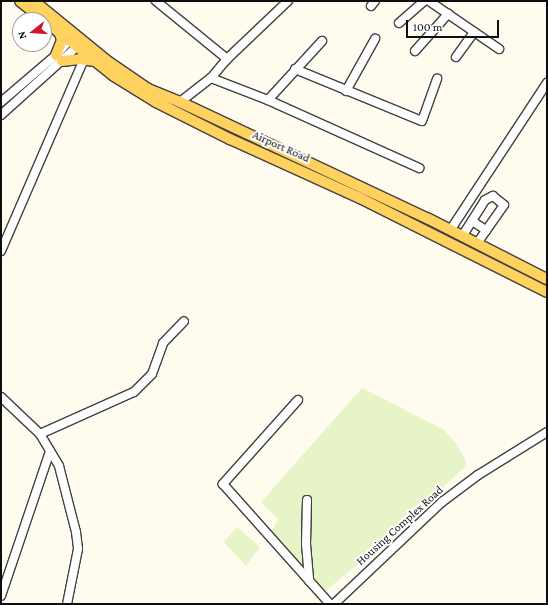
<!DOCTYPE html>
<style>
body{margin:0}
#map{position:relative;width:548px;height:605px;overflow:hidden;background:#fffbef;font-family:"Crimson Pro",serif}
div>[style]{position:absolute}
.pitch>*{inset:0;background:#e6f4c7}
.roads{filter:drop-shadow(1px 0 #414141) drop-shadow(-1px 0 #414141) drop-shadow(0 1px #414141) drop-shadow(0 -1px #414141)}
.minor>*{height:8px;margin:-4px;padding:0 4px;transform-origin:4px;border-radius:4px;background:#fff}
.major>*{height:10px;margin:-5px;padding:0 5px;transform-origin:5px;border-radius:5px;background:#ffd25f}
span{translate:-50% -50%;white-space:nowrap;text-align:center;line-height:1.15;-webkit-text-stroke:4px #fff;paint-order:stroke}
.street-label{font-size:12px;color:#0e0e0e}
.frame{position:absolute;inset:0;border:2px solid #0e0e0e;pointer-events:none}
.north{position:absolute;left:12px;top:12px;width:40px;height:40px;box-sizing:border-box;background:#fff;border:1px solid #9f9f9f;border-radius:50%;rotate:253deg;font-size:11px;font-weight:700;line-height:16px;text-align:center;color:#0e0e0e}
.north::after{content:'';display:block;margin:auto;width:14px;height:18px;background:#cb1928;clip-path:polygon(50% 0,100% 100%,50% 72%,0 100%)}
.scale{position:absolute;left:406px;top:20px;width:93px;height:18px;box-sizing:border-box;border:2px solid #0e0e0e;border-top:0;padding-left:5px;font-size:12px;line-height:14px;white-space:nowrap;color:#0e0e0e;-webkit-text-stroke:3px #fff;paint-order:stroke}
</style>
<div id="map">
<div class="pitch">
<i style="clip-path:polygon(362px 388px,444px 430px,457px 445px,466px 461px,466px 466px,368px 556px,323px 593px,271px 533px,278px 519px,261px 502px)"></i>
<i style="clip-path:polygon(237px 527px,260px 547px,246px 566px,224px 542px)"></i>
</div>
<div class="roads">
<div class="minor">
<i style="left:156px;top:1px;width:92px;rotate:39.2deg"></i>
<i style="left:429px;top:1px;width:85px;rotate:34.4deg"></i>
<i style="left:371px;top:6px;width:6px;rotate:-51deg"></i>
<i style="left:399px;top:23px;width:33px;rotate:-41deg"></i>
<i style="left:415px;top:51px;width:50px;rotate:-48.3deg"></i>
<i style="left:456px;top:57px;width:31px;rotate:-54deg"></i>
<i style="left:295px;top:69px;width:137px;rotate:22.3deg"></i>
<i style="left:422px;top:121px;width:45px;rotate:-70.3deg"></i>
<i style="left:211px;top:78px;width:61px;rotate:21.1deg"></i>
<i style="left:268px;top:100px;width:166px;rotate:24.2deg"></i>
<i style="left:346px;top:91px;width:60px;rotate:-60.9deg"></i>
<i style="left:268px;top:100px;width:80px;rotate:-47.5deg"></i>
<i style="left:1px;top:102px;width:72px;rotate:-40.5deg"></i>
<i style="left:56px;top:55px;width:25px;rotate:-47deg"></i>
<i style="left:180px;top:102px;width:39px;rotate:-38deg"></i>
<i style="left:211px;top:78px;width:25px;rotate:-50deg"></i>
<i style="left:227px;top:59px;width:84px;rotate:-43.6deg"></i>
<i style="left:1px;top:115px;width:108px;rotate:-42deg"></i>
<i style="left:472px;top:221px;width:17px;rotate:33deg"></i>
<i style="left:451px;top:229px;width:175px;rotate:-56.7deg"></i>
<i style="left:463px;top:235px;width:41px;rotate:-57.8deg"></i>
<i style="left:485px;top:200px;width:9px;rotate:-27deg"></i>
<i style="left:493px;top:196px;width:14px;rotate:39deg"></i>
<i style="left:504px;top:205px;width:45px;rotate:125.1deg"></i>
<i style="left:1px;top:251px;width:209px;rotate:-66.6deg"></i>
<i style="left:1px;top:397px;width:54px;rotate:43.5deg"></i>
<i style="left:40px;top:434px;width:37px;rotate:59deg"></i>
<i style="left:59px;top:466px;width:68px;rotate:75.6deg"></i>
<i style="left:76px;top:532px;width:17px;rotate:83deg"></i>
<i style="left:78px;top:549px;width:56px;rotate:101.3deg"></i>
<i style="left:298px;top:400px;width:113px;rotate:131.8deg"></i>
<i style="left:223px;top:484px;width:161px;rotate:48.3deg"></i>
<i style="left:40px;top:434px;width:103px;rotate:-24.1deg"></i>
<i style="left:134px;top:392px;width:25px;rotate:-45deg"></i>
<i style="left:152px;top:374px;width:33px;rotate:-70deg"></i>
<i style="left:163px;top:343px;width:30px;rotate:-46deg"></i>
<i style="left:307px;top:500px;width:44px;rotate:91.3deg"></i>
<i style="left:306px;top:544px;width:37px;rotate:85deg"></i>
<i style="left:1px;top:596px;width:153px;rotate:-71.3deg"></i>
<i style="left:334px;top:604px;width:149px;rotate:-43.4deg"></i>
<i style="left:442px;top:502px;width:45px;rotate:-36.9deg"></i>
<i style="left:478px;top:475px;width:81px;rotate:-31.9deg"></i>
</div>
<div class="major">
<i style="left:20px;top:1px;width:120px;rotate:38.6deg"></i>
<i style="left:114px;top:76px;width:49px;rotate:31.8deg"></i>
<i style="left:156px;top:102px;width:83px;rotate:26.6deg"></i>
<i style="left:230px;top:139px;width:143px;rotate:24.4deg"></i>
<i style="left:360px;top:198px;width:209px;rotate:26.7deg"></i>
<i style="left:34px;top:1px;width:93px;rotate:39.3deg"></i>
<i style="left:106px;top:60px;width:51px;rotate:34.6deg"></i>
<i style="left:148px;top:89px;width:35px;rotate:22deg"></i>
<i style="left:180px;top:102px;width:275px;rotate:25.2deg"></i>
<i style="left:429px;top:219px;width:132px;rotate:27deg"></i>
<i style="left:56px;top:55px;width:16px;rotate:-68deg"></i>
<i style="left:62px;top:40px;width:9px;rotate:-108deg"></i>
<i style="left:62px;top:61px;width:18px;rotate:-6deg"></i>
<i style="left:80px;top:59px;width:15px;rotate:8deg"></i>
</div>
</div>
<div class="street-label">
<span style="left:281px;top:147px;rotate:24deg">Airport Road</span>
<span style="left:400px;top:526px;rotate:-42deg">Housing Complex Road</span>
</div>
<div class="frame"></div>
<div class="north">N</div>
<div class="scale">100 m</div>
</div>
